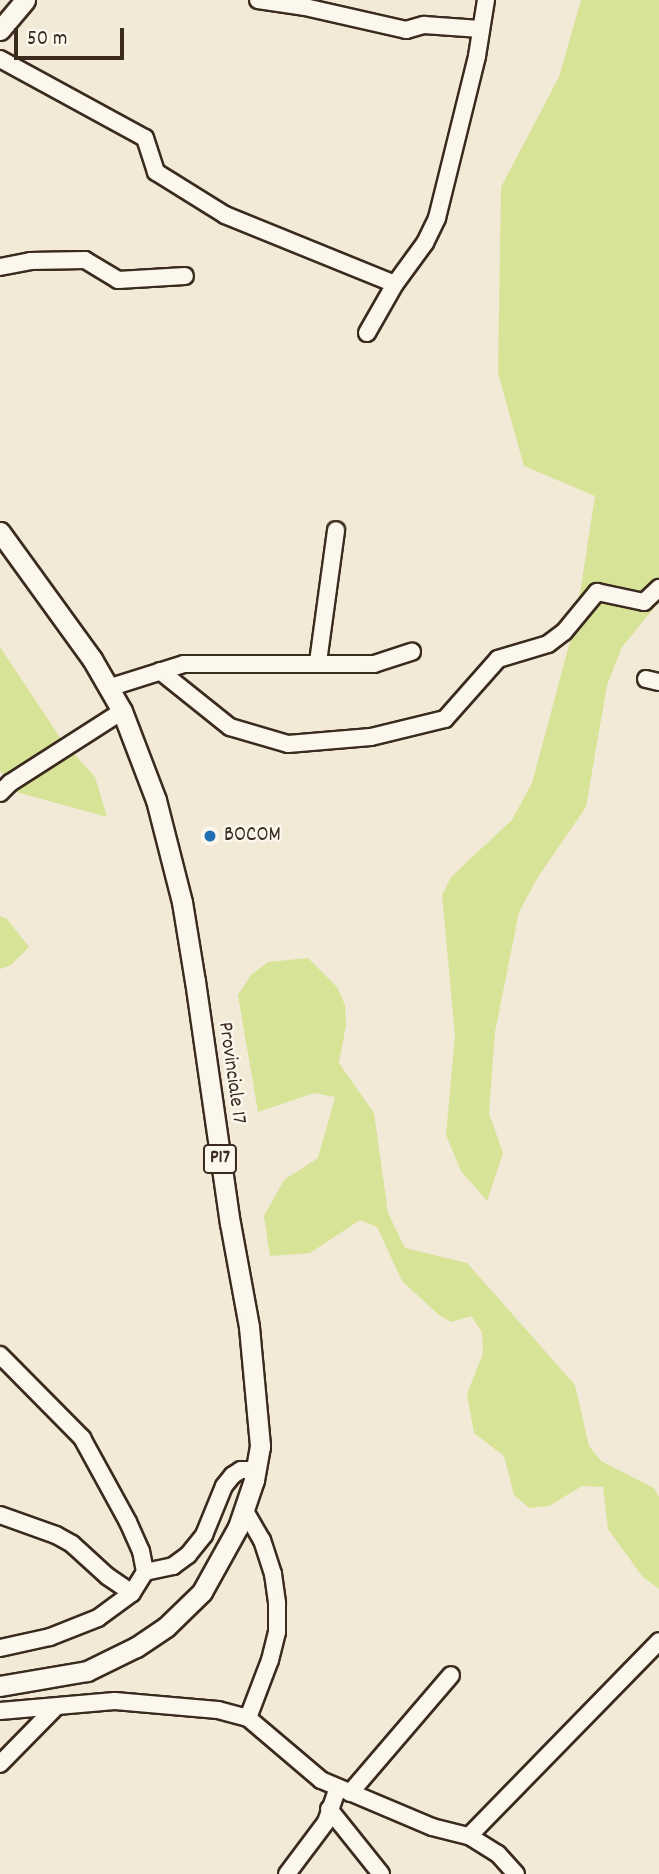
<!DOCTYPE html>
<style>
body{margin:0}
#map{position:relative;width:659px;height:1874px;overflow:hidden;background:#f2e9d7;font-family:Dekko,sans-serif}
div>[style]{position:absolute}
.green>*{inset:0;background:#d7e396}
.roads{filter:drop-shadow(2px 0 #3b2a1e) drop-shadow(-2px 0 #3b2a1e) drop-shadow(0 2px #3b2a1e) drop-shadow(0 -2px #3b2a1e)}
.minor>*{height:16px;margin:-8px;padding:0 8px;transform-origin:8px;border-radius:8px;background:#fbf7ec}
.major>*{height:19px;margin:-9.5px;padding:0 9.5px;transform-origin:9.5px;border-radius:9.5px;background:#fbf7ec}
.dots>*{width:19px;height:19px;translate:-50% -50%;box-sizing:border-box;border:4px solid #fbf7ec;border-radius:50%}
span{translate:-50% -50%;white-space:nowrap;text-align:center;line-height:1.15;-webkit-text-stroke:5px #fbf7ec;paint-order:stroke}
.shield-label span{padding:2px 5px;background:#fbf7ec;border:2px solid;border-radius:5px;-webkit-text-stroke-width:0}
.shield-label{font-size:19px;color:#3b2a1e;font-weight:700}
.poi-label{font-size:21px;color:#3b2a1e}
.left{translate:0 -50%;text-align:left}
.street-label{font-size:21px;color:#3b2a1e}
.scale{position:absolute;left:14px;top:28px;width:110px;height:32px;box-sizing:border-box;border:4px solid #3b2a1e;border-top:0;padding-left:9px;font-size:21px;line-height:24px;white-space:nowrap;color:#3b2a1e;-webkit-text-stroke:5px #fbf7ec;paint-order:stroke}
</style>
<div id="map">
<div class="green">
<i style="clip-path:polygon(581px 0,659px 0,659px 602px,622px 647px,607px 685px,586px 807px,538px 877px,519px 912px,495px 1032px,489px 1113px,503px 1153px,487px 1201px,461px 1171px,446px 1135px,455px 1035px,442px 895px,451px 877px,512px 820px,532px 783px,576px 619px,595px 496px,524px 466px,498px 373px,501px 187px,559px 77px)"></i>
<i style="clip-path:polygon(0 647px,61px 739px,95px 777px,107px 817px,16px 792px,0 771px)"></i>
<i style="clip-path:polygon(0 916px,7px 919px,29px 947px,11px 965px,0 969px)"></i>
<i style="clip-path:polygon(308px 958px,337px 987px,345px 1005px,346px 1025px,339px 1063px,374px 1113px,388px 1213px,405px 1248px,467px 1263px,575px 1385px,589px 1446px,601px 1461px,654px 1488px,659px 1497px,659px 1589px,642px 1576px,608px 1529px,603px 1487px,582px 1486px,549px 1506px,529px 1508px,514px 1495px,504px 1456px,474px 1433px,467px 1394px,483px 1353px,482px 1332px,471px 1316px,451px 1322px,439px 1315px,402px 1281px,377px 1227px,360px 1220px,310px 1253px,270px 1256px,264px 1216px,284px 1180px,318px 1158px,335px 1097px,314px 1093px,258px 1112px,238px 995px,251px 975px,268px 962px)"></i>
</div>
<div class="roads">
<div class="minor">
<i style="left:258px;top:0;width:48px;rotate:8.5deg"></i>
<i style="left:305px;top:7px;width:104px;rotate:12.8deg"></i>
<i style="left:406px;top:30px;width:19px;rotate:-16deg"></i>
<i style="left:424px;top:25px;width:56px;rotate:4.1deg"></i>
<i style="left:0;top:59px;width:165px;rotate:28.6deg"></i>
<i style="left:145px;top:138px;width:36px;rotate:72deg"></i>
<i style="left:156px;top:172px;width:81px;rotate:31.9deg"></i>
<i style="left:225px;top:215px;width:183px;rotate:22.1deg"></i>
<i style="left:0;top:267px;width:31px;rotate:-11deg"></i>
<i style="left:30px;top:261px;width:55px;rotate:-1deg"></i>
<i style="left:85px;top:260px;width:39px;rotate:31deg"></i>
<i style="left:118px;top:280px;width:67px;rotate:-3.4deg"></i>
<i style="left:367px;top:333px;width:56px;rotate:-60.3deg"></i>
<i style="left:395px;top:284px;width:51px;rotate:-53.8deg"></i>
<i style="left:425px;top:243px;width:28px;rotate:-64deg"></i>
<i style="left:437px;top:218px;width:167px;rotate:-76.1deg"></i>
<i style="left:477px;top:56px;width:57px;rotate:-80.9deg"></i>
<i style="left:318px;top:662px;width:133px;rotate:-82.2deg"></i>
<i style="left:160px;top:671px;width:90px;rotate:38.7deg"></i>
<i style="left:230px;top:727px;width:60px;rotate:16.3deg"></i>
<i style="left:288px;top:744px;width:83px;rotate:-4.8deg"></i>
<i style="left:371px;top:737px;width:76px;rotate:-13.7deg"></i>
<i style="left:445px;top:719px;width:80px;rotate:-48.5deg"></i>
<i style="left:498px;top:659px;width:52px;rotate:-16.7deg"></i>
<i style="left:548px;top:644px;width:20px;rotate:-37deg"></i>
<i style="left:564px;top:632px;width:52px;rotate:-50.5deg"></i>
<i style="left:597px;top:592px;width:48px;rotate:12deg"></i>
<i style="left:644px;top:602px;width:21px;rotate:-43deg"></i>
<i style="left:646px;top:679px;width:13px;rotate:13deg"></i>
<i style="left:108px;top:688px;width:80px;rotate:-17.5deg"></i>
<i style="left:184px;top:664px;width:190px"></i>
<i style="left:374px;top:664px;width:40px;rotate:-18deg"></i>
<i style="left:0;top:793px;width:14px;rotate:-45deg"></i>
<i style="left:10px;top:783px;width:133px;rotate:-32.7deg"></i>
<i style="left:0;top:1355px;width:117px;rotate:45.3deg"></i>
<i style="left:82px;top:1438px;width:96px;rotate:61.3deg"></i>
<i style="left:128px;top:1522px;width:32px;rotate:66deg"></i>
<i style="left:141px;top:1551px;width:21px;rotate:79deg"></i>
<i style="left:145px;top:1572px;width:25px;rotate:122deg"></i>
<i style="left:132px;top:1593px;width:42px;rotate:143.7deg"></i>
<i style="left:98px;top:1618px;width:52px;rotate:158.4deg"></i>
<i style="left:50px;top:1637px;width:51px;rotate:167.6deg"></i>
<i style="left:245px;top:1511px;width:34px;rotate:60deg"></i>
<i style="left:262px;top:1540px;width:36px;rotate:72deg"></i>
<i style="left:273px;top:1574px;width:30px;rotate:82deg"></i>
<i style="left:277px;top:1604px;width:28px;rotate:90deg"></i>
<i style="left:277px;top:1632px;width:29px;rotate:104deg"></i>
<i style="left:270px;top:1660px;width:62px;rotate:110.8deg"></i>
<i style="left:0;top:1515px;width:59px;rotate:19.7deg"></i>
<i style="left:56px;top:1535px;width:18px;rotate:29deg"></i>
<i style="left:72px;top:1544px;width:47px;rotate:42.4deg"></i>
<i style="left:107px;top:1576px;width:30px;rotate:34deg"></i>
<i style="left:145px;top:1572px;width:29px;rotate:-12deg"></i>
<i style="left:173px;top:1566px;width:19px;rotate:-36deg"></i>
<i style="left:188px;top:1555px;width:26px;rotate:-51deg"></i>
<i style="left:204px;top:1535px;width:53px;rotate:-67.8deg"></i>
<i style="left:224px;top:1486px;width:14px;rotate:-51deg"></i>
<i style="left:233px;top:1475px;width:9px;rotate:-32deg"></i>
<i style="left:241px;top:1470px;width:14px"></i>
<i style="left:0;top:1711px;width:115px;rotate:-5deg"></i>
<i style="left:115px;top:1701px;width:103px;rotate:5deg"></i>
<i style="left:218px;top:1710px;width:31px;rotate:15deg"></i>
<i style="left:248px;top:1718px;width:96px;rotate:40.3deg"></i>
<i style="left:321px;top:1780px;width:121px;rotate:22.9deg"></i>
<i style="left:432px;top:1827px;width:38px;rotate:14deg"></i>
<i style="left:469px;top:1836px;width:34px;rotate:32deg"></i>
<i style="left:498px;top:1854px;width:27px;rotate:48deg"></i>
<i style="left:0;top:1764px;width:80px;rotate:-45.5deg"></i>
<i style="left:350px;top:1793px;width:155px;rotate:-49.4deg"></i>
<i style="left:329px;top:1809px;width:83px;rotate:51.3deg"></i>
<i style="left:469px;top:1836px;width:272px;rotate:-45.7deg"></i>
<i style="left:287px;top:1874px;width:65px;rotate:-53.1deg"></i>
<i style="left:326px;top:1822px;width:34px;rotate:-71deg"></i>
</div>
<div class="major">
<i style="left:0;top:30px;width:39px;rotate:-50deg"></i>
<i style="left:0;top:532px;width:157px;rotate:54.1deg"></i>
<i style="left:92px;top:659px;width:60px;rotate:60deg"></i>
<i style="left:122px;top:711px;width:95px;rotate:69.1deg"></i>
<i style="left:156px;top:800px;width:105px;rotate:75.7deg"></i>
<i style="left:182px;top:902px;width:80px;rotate:80.7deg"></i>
<i style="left:195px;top:981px;width:245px;rotate:81.8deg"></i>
<i style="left:230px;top:1223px;width:106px;rotate:79.6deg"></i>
<i style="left:249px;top:1327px;width:120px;rotate:84.7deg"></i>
<i style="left:260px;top:1446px;width:35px;rotate:100deg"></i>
<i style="left:254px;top:1480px;width:50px;rotate:108.8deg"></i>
<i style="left:238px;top:1527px;width:74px;rotate:119deg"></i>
<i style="left:202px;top:1592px;width:50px;rotate:135.8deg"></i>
<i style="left:166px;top:1627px;width:36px;rotate:146deg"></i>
<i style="left:136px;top:1647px;width:55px;rotate:153.9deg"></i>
<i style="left:87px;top:1671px;width:88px;rotate:170.2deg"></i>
</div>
</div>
<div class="dots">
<i style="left:210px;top:836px;background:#1f6fb2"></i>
</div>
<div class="shield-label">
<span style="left:220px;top:1159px">P17</span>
</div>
<div class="poi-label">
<span class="left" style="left:224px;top:836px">BOCOM</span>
</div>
<div class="street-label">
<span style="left:231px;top:1073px;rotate:82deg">Provinciale 17</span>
</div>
<div class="scale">50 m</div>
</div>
